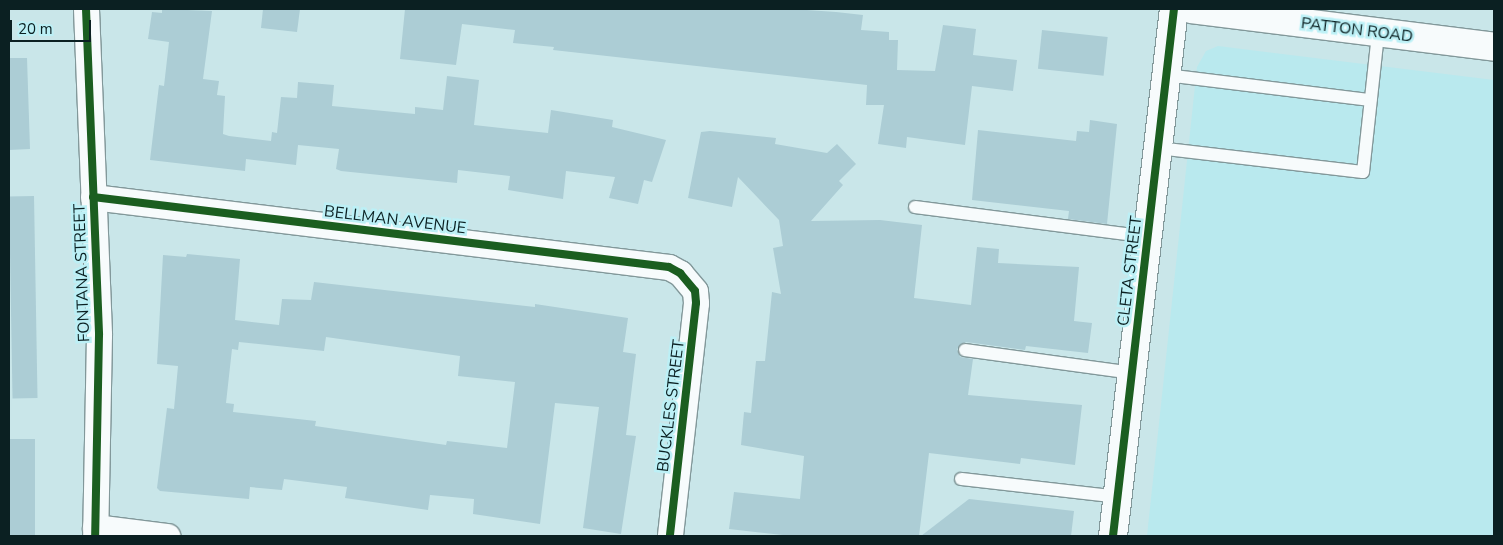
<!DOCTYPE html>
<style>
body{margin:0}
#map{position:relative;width:1503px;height:545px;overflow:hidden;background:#c9e6e9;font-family:"Nunito Sans",sans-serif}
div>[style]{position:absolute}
.built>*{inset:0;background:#b9e9ee}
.building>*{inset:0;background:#accdd5;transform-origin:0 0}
.roads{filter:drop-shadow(1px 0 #82989a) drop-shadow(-1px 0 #82989a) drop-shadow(0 1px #82989a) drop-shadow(0 -1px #82989a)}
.lane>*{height:12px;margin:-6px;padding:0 6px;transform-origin:6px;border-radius:6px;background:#f7fbfc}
.street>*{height:25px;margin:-12.5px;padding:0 12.5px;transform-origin:12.5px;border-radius:12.5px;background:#f7fbfc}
.secondary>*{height:28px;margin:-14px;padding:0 14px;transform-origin:14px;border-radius:14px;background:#f7fbfc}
.cycleway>*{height:8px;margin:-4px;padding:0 4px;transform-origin:4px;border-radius:4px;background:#1b5e20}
span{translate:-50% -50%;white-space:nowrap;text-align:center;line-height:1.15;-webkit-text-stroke:5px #bcf0f6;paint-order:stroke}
.street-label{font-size:16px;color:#0b2022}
.frame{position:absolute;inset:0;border:10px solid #0b2022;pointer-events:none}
.scale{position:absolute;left:10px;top:20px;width:81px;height:22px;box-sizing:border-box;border:2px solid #0b2022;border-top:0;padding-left:6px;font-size:15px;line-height:18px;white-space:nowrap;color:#0b2022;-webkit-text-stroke:4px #bcf0f6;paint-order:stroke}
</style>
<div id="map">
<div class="built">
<i style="clip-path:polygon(1218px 46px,1494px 80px,1494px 536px,1147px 536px,1197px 67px,1206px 51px)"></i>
</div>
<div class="building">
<i style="clip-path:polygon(162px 9px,212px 11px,203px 79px,219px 81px,217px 95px,225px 96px,223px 134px,229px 136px,271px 141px,272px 132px,277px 133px,281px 97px,297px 98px,298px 82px,334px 85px,332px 106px,415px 114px,415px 107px,443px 110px,447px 76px,479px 80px,474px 125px,548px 133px,551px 110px,613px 120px,612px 127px,666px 140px,652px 182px,644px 180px,638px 204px,609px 198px,615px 177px,566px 171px,563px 199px,508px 190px,510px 176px,458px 170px,457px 183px,341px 171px,336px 169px,339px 149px,298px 145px,296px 165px,246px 159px,245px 171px,150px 160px,159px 85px,164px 86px,169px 42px,148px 39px,152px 12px,162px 13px)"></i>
<i style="clip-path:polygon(263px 9px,300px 9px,297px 32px,261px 28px)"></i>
<i style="clip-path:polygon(405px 9px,792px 9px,836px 12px,863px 15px,861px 30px,889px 32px,889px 40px,898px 40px,897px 70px,935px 71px,943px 25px,976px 29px,973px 55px,1017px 60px,1013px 91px,972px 86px,965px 145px,907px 137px,906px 148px,878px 144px,884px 105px,866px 105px,867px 85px,553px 50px,554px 47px,513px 43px,515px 30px,462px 24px,456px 65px,400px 59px)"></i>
<i style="left:1042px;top:30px;width:66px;height:39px;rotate:6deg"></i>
<i style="clip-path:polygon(9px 58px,27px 58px,30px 149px,9px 150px)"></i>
<i style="clip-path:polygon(1090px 120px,1117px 124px,1107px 224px,1068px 219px,1069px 211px,972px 200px,978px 130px,1076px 141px,1077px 131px,1089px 132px)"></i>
<i style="clip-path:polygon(710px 131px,776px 138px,775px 144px,827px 153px,837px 144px,856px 164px,839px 181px,843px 185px,811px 221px,880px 220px,922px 225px,914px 298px,971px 305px,977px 247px,999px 249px,998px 263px,1079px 267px,1074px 321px,1092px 323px,1088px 353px,1026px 346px,1025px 350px,966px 342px,957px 349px,960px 357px,973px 359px,968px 395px,1082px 405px,1075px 465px,1021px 458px,1020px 464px,929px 453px,919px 536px,792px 536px,729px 529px,734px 492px,800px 499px,804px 456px,741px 445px,744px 412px,751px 413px,756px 361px,765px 361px,772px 292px,781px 294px,773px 248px,783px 246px,779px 220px,738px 177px,732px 207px,688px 198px,701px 132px)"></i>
<i style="left:34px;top:196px;width:202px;height:25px;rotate:89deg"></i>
<i style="clip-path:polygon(evenodd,187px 254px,240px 259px,235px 320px,279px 325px,282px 299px,311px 300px,314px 282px,499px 303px,535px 307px,535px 304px,628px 318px,623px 352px,636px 354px,626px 435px,636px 436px,621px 534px,583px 528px,599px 407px,555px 403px,540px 524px,473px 514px,474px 499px,430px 495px,428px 510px,345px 498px,347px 487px,284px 479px,282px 490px,250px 487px,249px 499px,160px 491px,157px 488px,167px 408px,174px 409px,178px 366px,157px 364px,163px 255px,186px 257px,187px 254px,326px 337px,460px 356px,458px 376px,515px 382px,507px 448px,447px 441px,446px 445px,315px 426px,316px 421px,233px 412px,234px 404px,226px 403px,232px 349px,238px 350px,239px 342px,324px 351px,326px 337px)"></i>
<i style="left:9px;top:439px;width:26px;height:97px"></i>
<i style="clip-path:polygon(969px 499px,1074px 511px,1071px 536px,921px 536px)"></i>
</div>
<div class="roads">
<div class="lane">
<i style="left:1166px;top:75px;width:206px;rotate:7deg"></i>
<i style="left:1158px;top:148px;width:206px;rotate:6.7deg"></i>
<i style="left:1363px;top:172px;width:139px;rotate:-83.8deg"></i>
<i style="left:915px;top:207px;width:235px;rotate:7.3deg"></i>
<i style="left:965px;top:350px;width:169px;rotate:7.8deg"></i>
<i style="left:961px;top:479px;width:158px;rotate:6.5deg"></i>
</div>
<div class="street">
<i style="left:86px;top:9px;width:326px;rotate:87.7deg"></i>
<i style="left:99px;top:335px;width:201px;rotate:91.1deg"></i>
<i style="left:93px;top:197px;width:580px;rotate:6.93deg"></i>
<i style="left:669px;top:267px;width:13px;rotate:29deg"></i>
<i style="left:680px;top:273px;width:23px;rotate:50deg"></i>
<i style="left:695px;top:291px;width:12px;rotate:85deg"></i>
<i style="left:696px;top:303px;width:234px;rotate:96.4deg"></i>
<i style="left:95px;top:527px;width:73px;rotate:7.1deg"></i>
</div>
<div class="secondary">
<i style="left:1191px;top:9px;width:305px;rotate:7.1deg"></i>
<i style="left:1113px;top:536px;width:531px;rotate:-83.4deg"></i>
</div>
</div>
<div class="cycleway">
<i style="left:86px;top:9px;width:326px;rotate:87.7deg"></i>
<i style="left:99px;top:335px;width:201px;rotate:91.1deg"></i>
<i style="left:93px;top:197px;width:580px;rotate:6.93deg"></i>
<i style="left:669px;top:267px;width:13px;rotate:29deg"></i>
<i style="left:680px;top:273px;width:23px;rotate:50deg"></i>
<i style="left:695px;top:291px;width:12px;rotate:85deg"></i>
<i style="left:696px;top:303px;width:234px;rotate:96.4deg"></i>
<i style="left:1113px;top:536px;width:531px;rotate:-83.4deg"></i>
</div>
<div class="street-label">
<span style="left:1357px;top:30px;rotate:7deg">PATTON ROAD</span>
<span style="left:395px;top:220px;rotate:7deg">BELLMAN AVENUE</span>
<span style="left:1130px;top:271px;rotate:-83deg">CLETA STREET</span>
<span style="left:82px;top:273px;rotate:-92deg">FONTANA STREET</span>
<span style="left:671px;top:406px;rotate:-83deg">BUCKLES STREET</span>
</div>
<div class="frame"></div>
<div class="scale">20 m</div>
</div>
